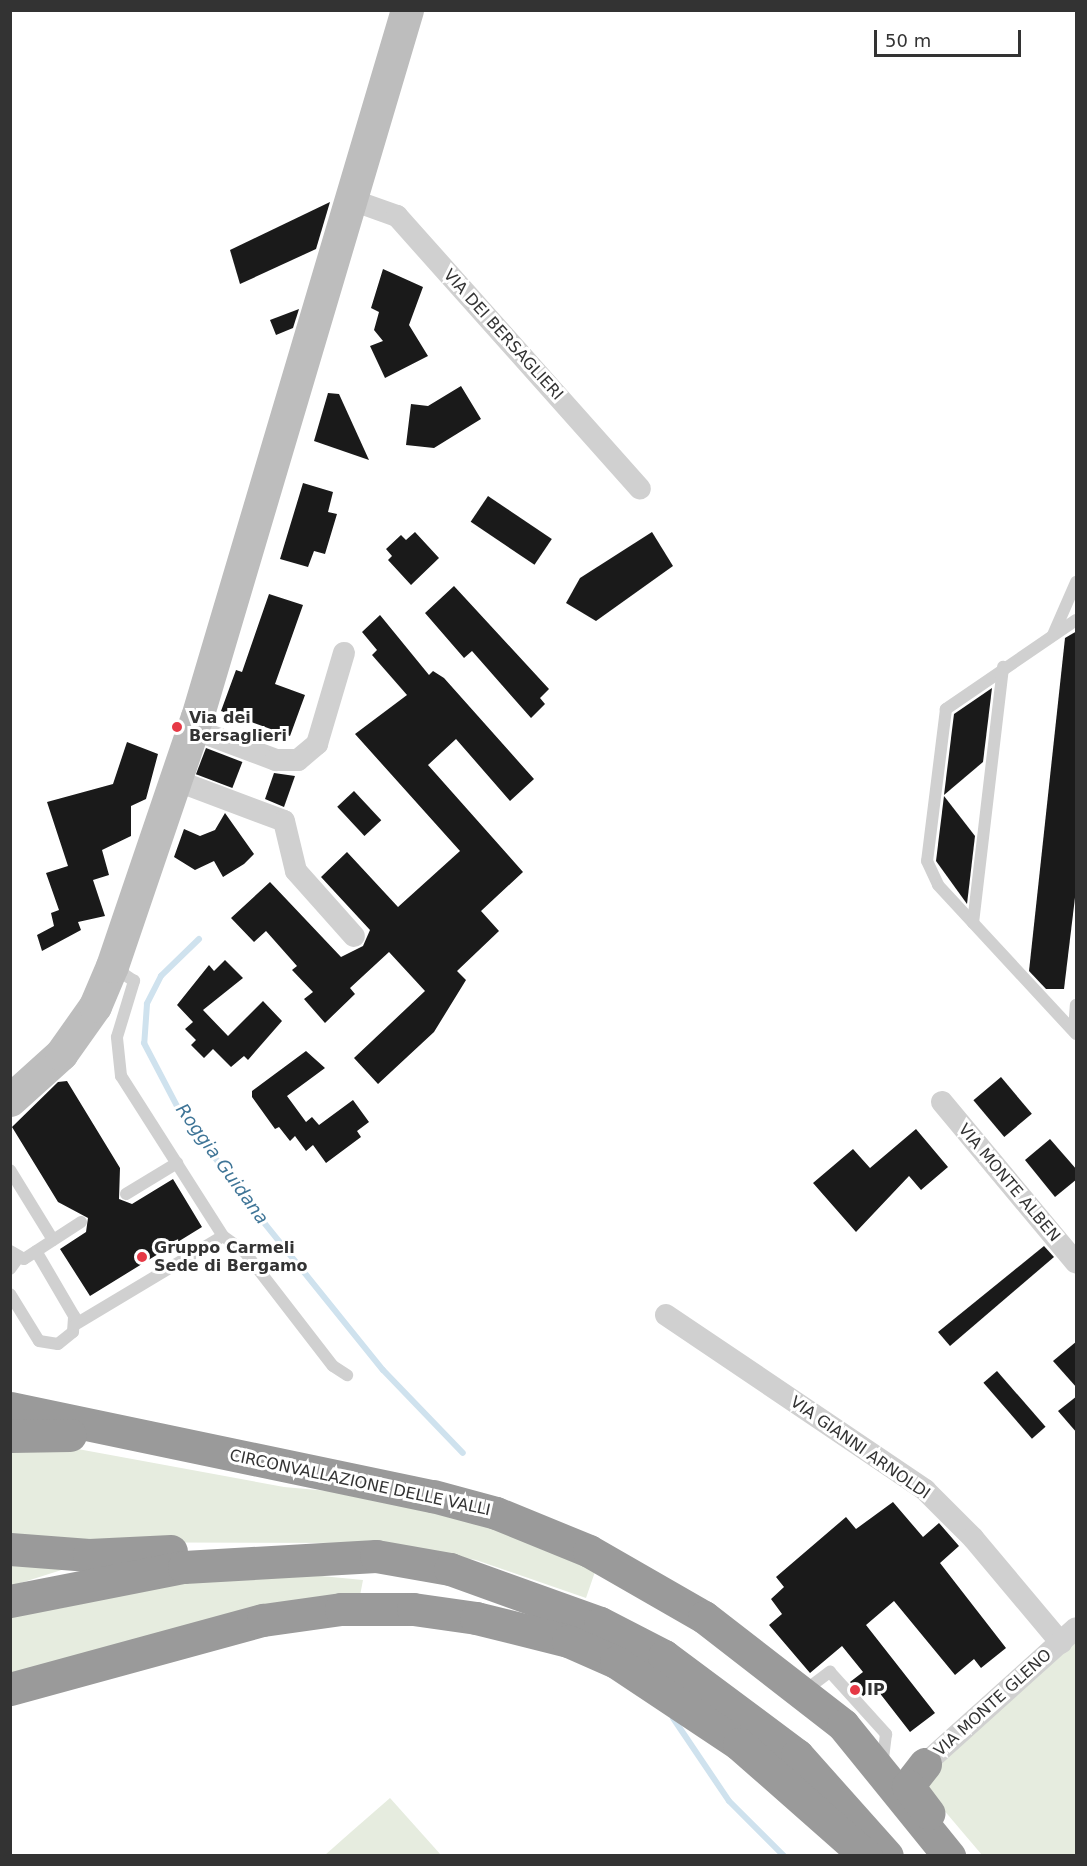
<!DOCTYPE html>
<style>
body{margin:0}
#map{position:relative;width:1087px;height:1866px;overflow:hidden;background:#fff;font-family:"DejaVu Sans",sans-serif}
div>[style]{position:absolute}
.green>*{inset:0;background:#e6ecdf}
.stream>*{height:6px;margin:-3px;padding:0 3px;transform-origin:3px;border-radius:3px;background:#cfe2ee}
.building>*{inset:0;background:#1a1a1a;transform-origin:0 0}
.lane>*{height:12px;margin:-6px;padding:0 6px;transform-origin:6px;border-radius:6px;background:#d0d0d0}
.street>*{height:22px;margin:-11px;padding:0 11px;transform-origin:11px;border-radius:11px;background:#d0d0d0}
.secondary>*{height:33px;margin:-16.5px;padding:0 16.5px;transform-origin:16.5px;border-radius:16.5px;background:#bdbdbd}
.highway>*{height:33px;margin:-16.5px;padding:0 16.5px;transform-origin:16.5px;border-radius:16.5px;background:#9a9a9a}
.dots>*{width:16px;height:16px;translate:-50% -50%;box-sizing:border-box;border:3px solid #fff;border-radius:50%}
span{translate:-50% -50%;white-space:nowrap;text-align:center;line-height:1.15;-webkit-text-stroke:6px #fff;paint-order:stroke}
.street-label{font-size:16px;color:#333}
.poi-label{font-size:16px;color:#333;font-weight:700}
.left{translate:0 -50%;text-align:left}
.water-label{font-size:18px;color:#3f7597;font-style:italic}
.frame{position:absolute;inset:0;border:12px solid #333;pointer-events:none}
.scale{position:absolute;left:874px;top:30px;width:147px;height:27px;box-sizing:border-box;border:3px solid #333;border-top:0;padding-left:8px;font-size:18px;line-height:21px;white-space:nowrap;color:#333;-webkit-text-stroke:4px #fff;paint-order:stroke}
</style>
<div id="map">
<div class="green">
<i style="clip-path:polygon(10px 1443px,56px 1445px,284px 1487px,406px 1498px,598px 1563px,586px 1598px,476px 1560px,376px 1543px,11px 1542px)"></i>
<i style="clip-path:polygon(11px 1564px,71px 1567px,11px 1586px)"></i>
<i style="clip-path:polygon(311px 1575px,363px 1580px,359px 1601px,11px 1682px,11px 1614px,62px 1608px,153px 1585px)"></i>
<i style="clip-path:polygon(1076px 1642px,1076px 1855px,982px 1855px,920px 1782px)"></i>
<i style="clip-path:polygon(390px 1798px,441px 1855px,325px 1855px,351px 1832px)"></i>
</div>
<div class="stream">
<i style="left:199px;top:939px;width:53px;rotate:135.8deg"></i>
<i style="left:161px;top:976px;width:31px;rotate:117deg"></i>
<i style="left:147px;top:1004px;width:39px;rotate:94deg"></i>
<i style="left:144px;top:1043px;width:71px;rotate:62.4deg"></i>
<i style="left:177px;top:1106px;width:122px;rotate:53.7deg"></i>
<i style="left:249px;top:1204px;width:213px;rotate:51.1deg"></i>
<i style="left:383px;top:1370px;width:115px;rotate:46.1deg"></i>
<i style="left:673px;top:1718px;width:100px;rotate:56deg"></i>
<i style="left:729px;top:1801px;width:78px;rotate:45deg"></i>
</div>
<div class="building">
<i style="clip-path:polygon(330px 202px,316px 249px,240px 284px,230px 250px)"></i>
<i style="clip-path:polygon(383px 269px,423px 287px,409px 325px,428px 356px,385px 378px,370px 346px,383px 341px,374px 330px,379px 312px,371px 308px)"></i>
<i style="clip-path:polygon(299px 309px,293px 328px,276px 335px,270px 320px)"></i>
<i style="clip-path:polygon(461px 386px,481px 419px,434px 448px,406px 445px,411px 404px,428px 406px)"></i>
<i style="clip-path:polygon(328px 393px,339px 394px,369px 460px,314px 441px)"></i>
<i style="clip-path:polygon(303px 483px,333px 492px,328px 512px,337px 514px,325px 554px,314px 551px,308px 567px,280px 559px)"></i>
<i style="left:488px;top:496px;width:77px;height:31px;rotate:34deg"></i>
<i style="clip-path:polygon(415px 532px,439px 558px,411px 585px,388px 560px,392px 556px,386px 549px,401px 535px,406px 540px)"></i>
<i style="clip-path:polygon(652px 532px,673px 566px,596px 621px,566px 603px,580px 578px)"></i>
<i style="clip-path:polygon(454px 586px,549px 689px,540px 698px,545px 704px,531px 718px,472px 651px,464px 658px,425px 613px)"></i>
<i style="clip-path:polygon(269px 594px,303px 605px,275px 684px,305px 695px,290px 736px,221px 711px,236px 670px,242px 672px)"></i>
<i style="clip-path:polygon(380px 615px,429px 675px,433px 671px,444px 678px,534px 779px,510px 801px,456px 739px,428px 765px,523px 872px,481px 911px,499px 931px,457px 971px,466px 980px,434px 1032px,378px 1084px,354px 1058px,425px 991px,389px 952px,350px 988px,355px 994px,325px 1023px,304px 999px,313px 992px,292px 970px,297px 966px,266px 931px,254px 942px,231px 918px,270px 882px,341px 957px,363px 946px,370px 930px,321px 877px,347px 852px,398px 907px,460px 851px,355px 734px,407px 695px,372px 655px,377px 650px,362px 632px)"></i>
<i style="clip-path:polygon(1077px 631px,1077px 881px,1064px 989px,1046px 989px,1029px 971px,1065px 638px)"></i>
<i style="clip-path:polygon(992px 688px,983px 762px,944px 795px,954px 714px)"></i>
<i style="clip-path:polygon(127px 742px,158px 754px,146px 799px,131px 806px,131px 836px,102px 850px,109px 875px,93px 880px,105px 916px,78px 922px,81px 930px,42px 951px,37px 935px,54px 926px,51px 913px,59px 910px,46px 873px,68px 866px,47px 802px,113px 784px)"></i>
<i style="left:206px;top:748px;width:39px;height:28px;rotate:21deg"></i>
<i style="clip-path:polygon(274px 773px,295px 776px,284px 807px,265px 799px)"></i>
<i style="left:354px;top:791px;width:40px;height:23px;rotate:47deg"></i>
<i style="clip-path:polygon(944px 796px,975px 836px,967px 904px,936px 861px)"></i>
<i style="clip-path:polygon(225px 813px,254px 854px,244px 864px,223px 877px,214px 861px,195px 870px,174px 857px,184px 829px,200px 836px,215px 830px)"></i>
<i style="clip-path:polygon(225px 960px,243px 978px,203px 1010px,228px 1036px,263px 1001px,282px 1021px,248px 1060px,244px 1056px,231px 1067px,213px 1049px,204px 1058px,191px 1045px,196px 1040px,185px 1029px,193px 1022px,177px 1005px,209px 965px,214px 971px)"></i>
<i style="clip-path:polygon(306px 1051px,325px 1068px,287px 1096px,306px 1122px,312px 1117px,319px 1125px,353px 1100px,369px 1122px,357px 1131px,361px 1137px,326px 1163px,313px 1145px,306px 1151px,295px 1136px,290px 1141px,279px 1127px,275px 1129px,252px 1097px,252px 1091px)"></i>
<i style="left:1001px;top:1077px;width:48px;height:36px;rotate:50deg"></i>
<i style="clip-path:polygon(67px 1081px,120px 1168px,119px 1199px,132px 1204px,173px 1179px,202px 1227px,90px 1296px,60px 1249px,86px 1232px,88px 1218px,58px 1202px,12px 1127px,58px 1082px)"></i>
<i style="clip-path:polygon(916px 1129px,948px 1167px,921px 1190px,909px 1176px,856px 1232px,813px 1183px,853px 1149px,870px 1168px)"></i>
<i style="clip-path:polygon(1050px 1139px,1077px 1170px,1077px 1179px,1055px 1197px,1025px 1160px)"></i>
<i style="clip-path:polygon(1044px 1246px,1054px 1257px,950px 1346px,938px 1332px)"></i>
<i style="clip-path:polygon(1077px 1341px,1077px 1388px,1053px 1361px)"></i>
<i style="left:997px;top:1371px;width:74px;height:18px;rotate:49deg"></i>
<i style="clip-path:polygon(1077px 1396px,1077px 1433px,1058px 1411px)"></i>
<i style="clip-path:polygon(893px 1502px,923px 1537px,939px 1523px,959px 1546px,940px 1563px,1006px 1648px,981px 1668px,974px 1659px,955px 1675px,894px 1601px,866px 1625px,935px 1713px,910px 1732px,875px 1687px,863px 1696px,850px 1682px,863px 1672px,842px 1646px,810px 1673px,769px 1625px,782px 1614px,771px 1599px,784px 1587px,776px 1577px,846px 1517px,856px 1529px)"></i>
</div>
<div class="lane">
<i style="left:1076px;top:620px;width:158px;rotate:145.6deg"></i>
<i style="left:946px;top:709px;width:153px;rotate:97.1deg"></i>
<i style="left:927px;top:861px;width:26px;rotate:65deg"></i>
<i style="left:938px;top:885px;width:203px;rotate:47.2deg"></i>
<i style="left:1053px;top:635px;width:58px;rotate:-66.5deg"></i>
<i style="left:973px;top:923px;width:258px;rotate:-83.3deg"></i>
<i style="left:1074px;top:1031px;width:26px;rotate:-86deg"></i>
<i style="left:10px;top:1170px;width:82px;rotate:58.4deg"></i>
<i style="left:126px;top:1194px;width:60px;rotate:-31.3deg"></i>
<i style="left:223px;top:1236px;width:26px;rotate:36deg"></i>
<i style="left:244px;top:1251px;width:145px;rotate:52.3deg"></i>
<i style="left:333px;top:1366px;width:17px;rotate:33deg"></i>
<i style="left:10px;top:1251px;width:16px;rotate:30deg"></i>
<i style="left:24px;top:1259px;width:68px;rotate:-33deg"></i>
<i style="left:10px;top:1269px;width:14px;rotate:-54deg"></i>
<i style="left:10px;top:1294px;width:55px;rotate:58.3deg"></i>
<i style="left:39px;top:1341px;width:19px;rotate:9deg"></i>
<i style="left:58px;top:1344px;width:19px;rotate:-39deg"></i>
<i style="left:73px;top:1332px;width:16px;rotate:-86deg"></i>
<i style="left:74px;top:1316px;width:75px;rotate:-120.3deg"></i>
<i style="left:76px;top:1324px;width:171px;rotate:-30.9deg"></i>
<i style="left:223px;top:1236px;width:190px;rotate:-122.5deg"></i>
<i style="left:121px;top:1076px;width:39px;rotate:-96deg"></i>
<i style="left:117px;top:1037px;width:59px;rotate:-73.1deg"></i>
<i style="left:134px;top:981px;width:25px;rotate:-146deg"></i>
<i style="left:803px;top:1692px;width:34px;rotate:-37deg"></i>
<i style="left:830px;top:1672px;width:84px;rotate:47.9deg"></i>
<i style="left:886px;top:1734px;width:32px;rotate:97deg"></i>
</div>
<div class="street">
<i style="left:352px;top:200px;width:48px;rotate:19.6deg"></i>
<i style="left:397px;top:216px;width:365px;rotate:48.3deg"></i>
<i style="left:193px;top:729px;width:89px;rotate:20.5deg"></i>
<i style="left:276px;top:760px;width:22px"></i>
<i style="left:298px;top:760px;width:25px;rotate:-40deg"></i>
<i style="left:317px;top:744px;width:95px;rotate:-73.5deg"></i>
<i style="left:175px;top:780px;width:116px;rotate:20.6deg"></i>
<i style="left:284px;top:821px;width:51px;rotate:76.5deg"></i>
<i style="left:296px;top:871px;width:87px;rotate:48.3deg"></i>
<i style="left:942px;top:1102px;width:209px;rotate:50.2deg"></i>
<i style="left:666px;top:1315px;width:313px;rotate:34deg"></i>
<i style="left:925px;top:1490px;width:68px;rotate:45deg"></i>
<i style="left:973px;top:1538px;width:137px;rotate:50deg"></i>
<i style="left:925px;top:1764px;width:203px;rotate:-42deg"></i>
</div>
<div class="secondary">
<i style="left:10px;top:1100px;width:69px;rotate:-42deg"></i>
<i style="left:61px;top:1054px;width:59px;rotate:-54.7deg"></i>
<i style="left:95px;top:1006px;width:43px;rotate:-67deg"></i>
<i style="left:112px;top:966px;width:263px;rotate:-71.2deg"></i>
<i style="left:197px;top:717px;width:738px;rotate:-73.46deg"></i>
</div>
<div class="highway">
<i style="left:10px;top:1408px;width:432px;rotate:11.8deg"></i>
<i style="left:433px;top:1496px;width:65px;rotate:15.1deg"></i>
<i style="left:496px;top:1513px;width:100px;rotate:22.2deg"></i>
<i style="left:589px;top:1551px;width:133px;rotate:29.9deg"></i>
<i style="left:704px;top:1617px;width:176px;rotate:37.8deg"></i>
<i style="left:843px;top:1725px;width:169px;rotate:51deg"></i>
<i style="left:10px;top:1436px;width:60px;rotate:-1deg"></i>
<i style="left:10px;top:1549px;width:79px;rotate:4.3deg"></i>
<i style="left:89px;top:1555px;width:82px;rotate:-2.8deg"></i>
<i style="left:10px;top:1601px;width:177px;rotate:-11.1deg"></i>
<i style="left:184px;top:1567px;width:192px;rotate:-3.3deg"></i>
<i style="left:376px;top:1556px;width:75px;rotate:10deg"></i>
<i style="left:450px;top:1569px;width:159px;rotate:19.8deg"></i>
<i style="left:600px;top:1623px;width:72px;rotate:27.3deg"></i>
<i style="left:664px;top:1656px;width:166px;rotate:36.7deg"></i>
<i style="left:797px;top:1755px;width:135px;rotate:48.3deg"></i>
<i style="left:10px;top:1689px;width:262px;rotate:-15.3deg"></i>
<i style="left:263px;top:1620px;width:79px;rotate:-8deg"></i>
<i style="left:341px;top:1609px;width:72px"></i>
<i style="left:413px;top:1609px;width:64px;rotate:8.1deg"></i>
<i style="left:476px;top:1618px;width:95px;rotate:14deg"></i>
<i style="left:568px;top:1641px;width:52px;rotate:23.6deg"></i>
<i style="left:616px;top:1662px;width:148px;rotate:33.7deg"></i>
<i style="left:739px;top:1744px;width:169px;rotate:41.4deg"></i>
<i style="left:925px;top:1764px;width:28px;rotate:128deg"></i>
<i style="left:908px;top:1786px;width:34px;rotate:53deg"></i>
</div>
<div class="dots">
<i style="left:177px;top:727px;background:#e63946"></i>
<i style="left:142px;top:1257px;background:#e63946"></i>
<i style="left:855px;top:1690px;background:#e63946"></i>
</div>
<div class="street-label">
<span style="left:503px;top:335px;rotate:48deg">VIA DEI BERSAGLIERI</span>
<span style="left:1009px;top:1183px;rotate:50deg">VIA MONTE ALBEN</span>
<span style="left:860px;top:1448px;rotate:35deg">VIA GIANNI ARNOLDI</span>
<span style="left:360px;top:1483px;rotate:12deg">CIRCONVALLAZIONE DELLE VALLI</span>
<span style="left:993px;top:1703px;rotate:-42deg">VIA MONTE GLENO</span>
</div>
<div class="poi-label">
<span class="left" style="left:189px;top:727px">Via dei<br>Bersaglieri</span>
<span class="left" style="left:154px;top:1257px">Gruppo Carmeli<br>Sede di Bergamo</span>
<span class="left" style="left:867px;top:1690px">IP</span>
</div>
<div class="water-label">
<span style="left:222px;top:1164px;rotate:54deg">Roggia Guidana</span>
</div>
<div class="frame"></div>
<div class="scale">50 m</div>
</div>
